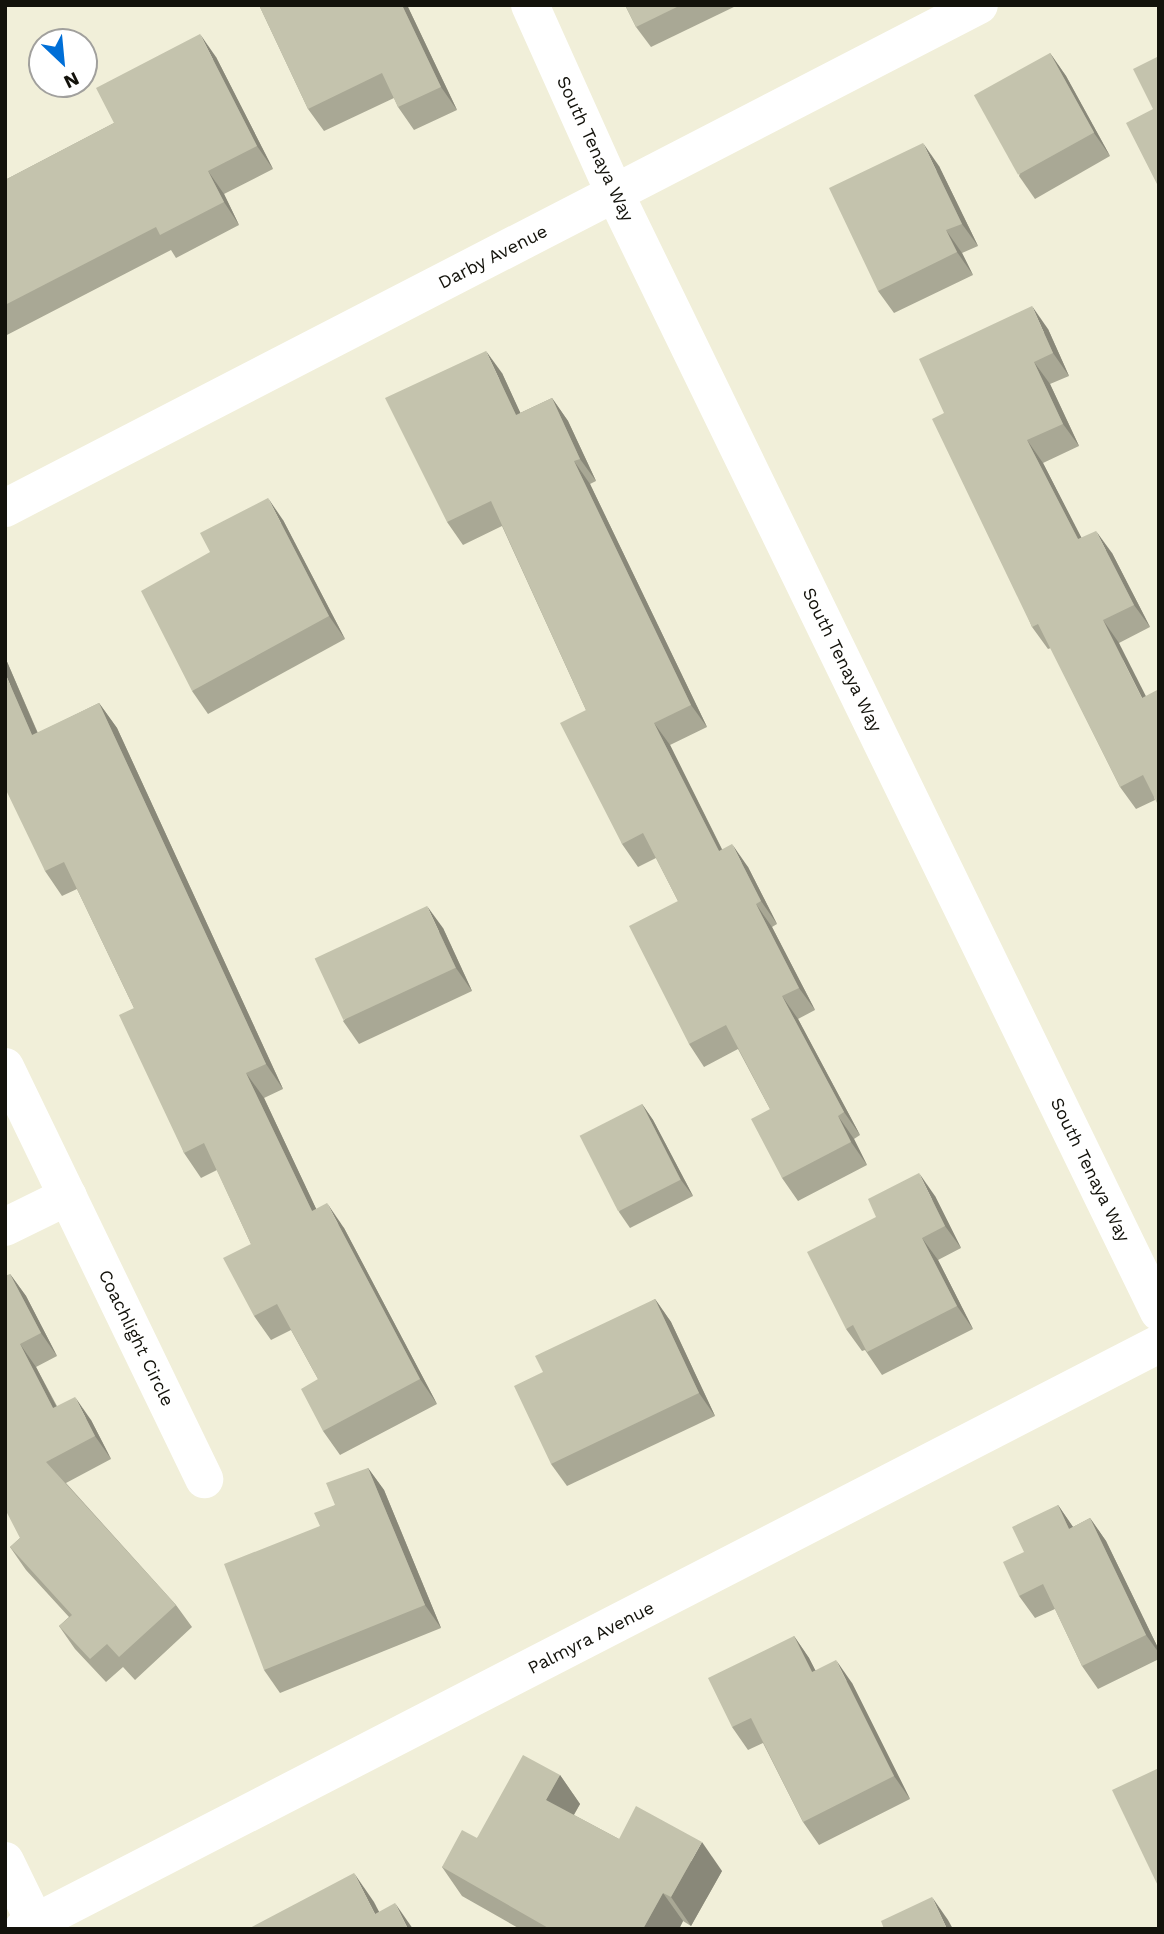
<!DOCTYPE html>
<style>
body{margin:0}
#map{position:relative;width:1164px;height:1934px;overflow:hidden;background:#f1efd9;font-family:"Work Sans",sans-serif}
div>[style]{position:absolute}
.minor>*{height:38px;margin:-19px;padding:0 19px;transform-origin:19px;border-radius:19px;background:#fff}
.wall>*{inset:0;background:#a9a895}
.shaded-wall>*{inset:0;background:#898879}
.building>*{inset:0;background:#c4c3ad;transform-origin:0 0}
span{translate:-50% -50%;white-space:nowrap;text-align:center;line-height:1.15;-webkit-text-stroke:7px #fff;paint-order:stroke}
.street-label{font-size:18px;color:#13120b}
.frame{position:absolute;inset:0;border:7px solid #13120b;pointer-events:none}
.north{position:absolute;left:28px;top:28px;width:70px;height:70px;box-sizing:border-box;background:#fff;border:2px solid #a1a09d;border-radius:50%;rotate:154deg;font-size:19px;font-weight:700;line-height:28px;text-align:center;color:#13120b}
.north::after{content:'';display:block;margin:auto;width:24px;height:32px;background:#006fd7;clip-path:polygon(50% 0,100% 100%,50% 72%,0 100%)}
</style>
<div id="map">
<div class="minor">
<i style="left:530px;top:5px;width:207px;rotate:65.8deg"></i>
<i style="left:615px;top:194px;width:1243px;rotate:64.05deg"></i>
<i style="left:5px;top:508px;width:1096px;rotate:-27.31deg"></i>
<i style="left:5px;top:1067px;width:458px;rotate:64.2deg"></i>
<i style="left:5px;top:1227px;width:70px;rotate:-26.2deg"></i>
<i style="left:5px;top:1861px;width:76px;rotate:64.1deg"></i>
<i style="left:23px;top:1929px;width:1278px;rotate:-27.25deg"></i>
</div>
<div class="wall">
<i style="clip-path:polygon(259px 5px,407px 5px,457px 110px,414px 130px,398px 107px,394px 98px,324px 131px,308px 109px)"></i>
<i style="clip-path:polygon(625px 5px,738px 5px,651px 47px,636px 27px)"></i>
<i style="clip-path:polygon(1050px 53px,1066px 76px,1110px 156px,1035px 199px,1019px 176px)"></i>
<i style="clip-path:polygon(216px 57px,273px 169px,224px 194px,239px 225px,176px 258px,171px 250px,5px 336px,5px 180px,114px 123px)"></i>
<i style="clip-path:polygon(939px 166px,978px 246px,962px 253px,973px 275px,894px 313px,878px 291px)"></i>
<i style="clip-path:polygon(1048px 329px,1069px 376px,1050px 384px,1079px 446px,1043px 463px,1081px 538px,1112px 553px,1150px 627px,1119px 643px,1155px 800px,1136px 809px,1120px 787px,1051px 648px,1048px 649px,1032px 627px,944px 413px)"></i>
<i style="clip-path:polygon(502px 373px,520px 413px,552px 398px,568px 421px,596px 481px,590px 484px,707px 727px,670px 745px,722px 849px,748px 867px,777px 924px,772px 927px,815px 1010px,798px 1019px,860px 1135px,854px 1139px,867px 1165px,798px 1201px,782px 1178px,770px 1109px,738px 1049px,704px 1067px,689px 1044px,678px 901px,656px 858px,638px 867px,622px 844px,586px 710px,502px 526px,463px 545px,447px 522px)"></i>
<i style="clip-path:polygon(283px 520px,345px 639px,208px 714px,192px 691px)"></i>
<i style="clip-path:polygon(5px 657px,38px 733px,99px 703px,117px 728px,283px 1089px,264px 1098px,316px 1209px,344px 1228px,437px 1404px,340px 1455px,323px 1431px,318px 1379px,291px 1330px,271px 1340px,254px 1316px,251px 1244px,217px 1170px,201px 1178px,184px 1153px,134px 1008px,77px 889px,62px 896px,45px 871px)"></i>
<i style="clip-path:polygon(443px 928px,472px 991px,359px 1044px,343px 1021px)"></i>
<i style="clip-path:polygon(642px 1104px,653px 1120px,693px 1196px,630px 1228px,619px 1212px)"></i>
<i style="clip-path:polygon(935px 1196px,961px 1248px,938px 1260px,973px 1329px,882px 1375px,865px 1350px,862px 1351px,846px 1329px)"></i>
<i style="clip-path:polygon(10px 1274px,26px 1296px,57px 1356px,36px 1367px,57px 1406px,91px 1420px,111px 1459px,66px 1483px,176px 1605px,192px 1627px,135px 1680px,123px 1667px,106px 1682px,75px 1649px,59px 1626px,69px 1617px,26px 1570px,10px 1547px,20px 1538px)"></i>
<i style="clip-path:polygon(655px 1299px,671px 1322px,715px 1416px,567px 1486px,551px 1464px,543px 1372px)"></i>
<i style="clip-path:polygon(368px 1468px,384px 1490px,441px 1628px,280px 1693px,264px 1670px,320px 1526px,335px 1505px)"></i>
<i style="clip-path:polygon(1058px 1505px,1073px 1527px,1090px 1518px,1106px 1541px,1159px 1650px,1159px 1659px,1098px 1689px,1082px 1666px,1055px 1609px,1035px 1618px,1019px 1596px,1024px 1552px)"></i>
<i style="clip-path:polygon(794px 1636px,809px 1658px,815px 1670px,852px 1683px,910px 1799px,819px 1845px,803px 1822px,763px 1743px,748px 1750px,732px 1727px)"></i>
<i style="clip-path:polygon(560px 1775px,580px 1804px,574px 1815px,619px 1839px,722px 1871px,691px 1926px,683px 1921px,679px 1929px,520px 1929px,462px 1896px,442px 1867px,477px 1838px)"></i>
</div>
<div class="shaded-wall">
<i style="clip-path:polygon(402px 5px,407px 5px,457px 110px,441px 87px)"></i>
<i style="clip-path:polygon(200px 34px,216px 57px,273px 169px,257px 146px)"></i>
<i style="clip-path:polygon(1050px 53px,1066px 76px,1110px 156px,1094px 133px)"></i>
<i style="clip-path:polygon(923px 143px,939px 166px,978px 246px,962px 224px)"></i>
<i style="clip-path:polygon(208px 171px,224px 194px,239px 225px,224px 202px)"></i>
<i style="clip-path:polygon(946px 230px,962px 253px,973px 275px,957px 252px)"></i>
<i style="clip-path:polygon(1032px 306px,1048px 329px,1069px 376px,1053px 353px)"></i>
<i style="clip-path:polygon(486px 351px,502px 373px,532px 438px,516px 415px)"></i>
<i style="clip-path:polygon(1034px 362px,1050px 384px,1079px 446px,1063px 424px)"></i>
<i style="clip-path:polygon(552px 398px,568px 421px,596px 481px,580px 459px)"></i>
<i style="clip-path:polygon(1027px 440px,1043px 463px,1094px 562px,1078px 539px)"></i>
<i style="clip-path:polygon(574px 461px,590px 484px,707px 727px,691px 705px)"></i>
<i style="clip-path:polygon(268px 498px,283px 520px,345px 639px,329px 616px)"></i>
<i style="clip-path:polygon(1096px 531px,1112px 553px,1150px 627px,1134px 605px)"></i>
<i style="clip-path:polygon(1103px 620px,1119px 643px,1158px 720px,1142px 698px)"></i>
<i style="clip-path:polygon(5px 657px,49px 760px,32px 735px,5px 673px)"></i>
<i style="clip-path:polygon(99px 703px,117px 728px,283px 1089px,266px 1064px)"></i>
<i style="clip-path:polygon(654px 723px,670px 745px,734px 874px,719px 851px)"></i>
<i style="clip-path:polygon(732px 844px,748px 867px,777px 924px,761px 901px)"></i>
<i style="clip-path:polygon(756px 904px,772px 927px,815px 1010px,799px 988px)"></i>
<i style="clip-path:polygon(427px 906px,443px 928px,472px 991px,456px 968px)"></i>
<i style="clip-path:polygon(782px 996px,798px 1019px,860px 1135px,844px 1112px)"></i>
<i style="clip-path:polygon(246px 1073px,264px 1098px,329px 1236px,312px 1211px)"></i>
<i style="clip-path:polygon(642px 1104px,653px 1120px,693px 1196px,681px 1180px)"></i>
<i style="clip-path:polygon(838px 1116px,854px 1139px,867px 1165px,851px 1142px)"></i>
<i style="clip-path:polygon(919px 1173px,935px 1196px,961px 1248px,945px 1226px)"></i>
<i style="clip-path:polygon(327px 1203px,344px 1228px,437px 1404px,420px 1379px)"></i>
<i style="clip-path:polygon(922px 1238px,938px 1260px,973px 1329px,957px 1306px)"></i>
<i style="clip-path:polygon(10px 1274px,26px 1296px,57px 1356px,41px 1333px)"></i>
<i style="clip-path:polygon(655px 1299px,671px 1322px,715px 1416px,699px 1393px)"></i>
<i style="clip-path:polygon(20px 1344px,36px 1367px,69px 1431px,53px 1408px)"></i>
<i style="clip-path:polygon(75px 1397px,91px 1420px,111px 1459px,95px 1436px)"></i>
<i style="clip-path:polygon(368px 1468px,384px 1490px,441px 1628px,425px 1605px)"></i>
<i style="clip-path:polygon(1058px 1505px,1073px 1527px,1069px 1529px)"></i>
<i style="clip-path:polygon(1090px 1518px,1106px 1541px,1159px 1650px,1159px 1653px,1146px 1635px)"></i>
<i style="clip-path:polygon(794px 1636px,809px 1658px,828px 1695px,812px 1672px)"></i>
<i style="clip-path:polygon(836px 1660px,852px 1683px,910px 1799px,894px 1776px)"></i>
<i style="clip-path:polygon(560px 1775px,580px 1804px,566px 1828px,546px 1800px)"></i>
<i style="clip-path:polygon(702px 1842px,722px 1871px,691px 1926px,671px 1897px)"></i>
<i style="clip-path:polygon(354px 1873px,374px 1902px,388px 1929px,375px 1914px)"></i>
<i style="clip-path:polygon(663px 1893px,683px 1921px,679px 1929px,643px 1929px)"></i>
<i style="clip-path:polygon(932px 1897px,948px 1920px,953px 1929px,947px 1929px)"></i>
<i style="clip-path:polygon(395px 1903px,413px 1929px,408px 1929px)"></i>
</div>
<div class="building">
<i style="clip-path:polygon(259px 5px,402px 5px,441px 87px,398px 107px,382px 73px,308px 109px)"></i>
<i style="clip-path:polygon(625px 5px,681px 5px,636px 27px)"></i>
<i style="clip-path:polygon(200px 34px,257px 146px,208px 171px,224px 202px,160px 235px,156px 227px,5px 305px,5px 180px,114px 123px,96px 88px)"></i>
<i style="left:1050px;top:53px;width:91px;height:87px;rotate:61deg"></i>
<i style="clip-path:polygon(1159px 56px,1159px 188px,1126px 123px,1153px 109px,1133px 69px)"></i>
<i style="clip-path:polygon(923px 143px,962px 224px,946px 230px,957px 252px,878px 291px,829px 188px)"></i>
<i style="clip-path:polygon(1032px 306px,1053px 353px,1034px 362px,1063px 424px,1027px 440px,1078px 539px,1096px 531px,1134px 605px,1103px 620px,1142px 698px,1159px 689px,1159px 807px,1143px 775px,1120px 787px,1038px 624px,1032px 627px,932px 419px,944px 413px,919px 359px)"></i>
<i style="clip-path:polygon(486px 351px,516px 415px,552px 398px,580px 459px,574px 461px,691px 705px,654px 723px,719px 851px,732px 844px,761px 901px,756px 904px,799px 988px,782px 996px,844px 1112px,838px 1116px,851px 1142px,782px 1178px,751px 1119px,770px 1109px,726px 1025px,689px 1044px,629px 926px,678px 901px,643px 833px,622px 844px,560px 723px,586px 710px,491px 501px,447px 522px,385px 398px)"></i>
<i style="clip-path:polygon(268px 498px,329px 616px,192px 691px,141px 591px,210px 552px,200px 533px)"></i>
<i style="clip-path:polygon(5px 673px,32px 735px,99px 703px,266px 1064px,246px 1073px,312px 1211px,327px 1203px,420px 1379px,323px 1431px,301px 1389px,318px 1379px,277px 1304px,254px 1316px,223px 1258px,251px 1244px,204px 1143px,184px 1153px,119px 1015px,134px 1008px,64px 862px,45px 871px,5px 788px)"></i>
<i style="left:427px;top:906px;width:68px;height:124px;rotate:65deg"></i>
<i style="left:642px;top:1104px;width:85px;height:70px;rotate:63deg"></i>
<i style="clip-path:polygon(919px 1173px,945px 1226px,922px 1238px,957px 1306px,867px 1352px,853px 1325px,846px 1329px,807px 1252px,876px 1217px,868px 1199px)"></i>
<i style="clip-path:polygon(10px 1274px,41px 1333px,20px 1344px,53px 1408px,75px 1397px,95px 1436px,46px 1462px,176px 1605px,119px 1657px,107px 1644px,90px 1659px,59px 1626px,72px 1615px,10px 1547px,20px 1538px,5px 1509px,5px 1276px)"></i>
<i style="clip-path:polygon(655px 1299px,699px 1393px,551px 1464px,514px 1386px,543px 1372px,535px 1356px)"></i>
<i style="clip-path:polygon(368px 1468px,425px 1605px,264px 1670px,224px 1564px,320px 1526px,314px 1513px,335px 1505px,326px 1483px)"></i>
<i style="clip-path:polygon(1058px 1505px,1069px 1529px,1090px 1518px,1146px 1635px,1082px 1666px,1043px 1584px,1019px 1596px,1003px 1562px,1024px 1552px,1012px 1527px)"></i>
<i style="clip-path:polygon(794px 1636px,812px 1672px,836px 1660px,894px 1776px,803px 1822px,751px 1718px,732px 1727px,708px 1678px)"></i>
<i style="clip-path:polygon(523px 1755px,560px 1775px,546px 1800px,619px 1839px,636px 1806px,702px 1842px,671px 1897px,663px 1893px,643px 1929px,550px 1929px,442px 1867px,462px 1830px,477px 1838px)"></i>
<i style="clip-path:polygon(1159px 1768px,1159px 1888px,1112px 1790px)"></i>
<i style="clip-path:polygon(354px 1873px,375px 1914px,395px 1903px,408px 1929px,248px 1929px)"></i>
<i style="clip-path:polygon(932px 1897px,947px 1929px,884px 1929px,881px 1921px)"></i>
</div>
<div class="street-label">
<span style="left:595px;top:149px;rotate:65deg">South Tenaya Way</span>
<span style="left:493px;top:257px;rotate:-27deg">Darby Avenue</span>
<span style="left:842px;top:660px;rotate:64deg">South Tenaya Way</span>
<span style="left:1090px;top:1170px;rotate:64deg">South Tenaya Way</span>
<span style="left:136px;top:1338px;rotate:64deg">Coachlight Circle</span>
<span style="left:591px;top:1638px;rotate:-27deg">Palmyra Avenue</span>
</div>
<div class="frame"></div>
<div class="north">N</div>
</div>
